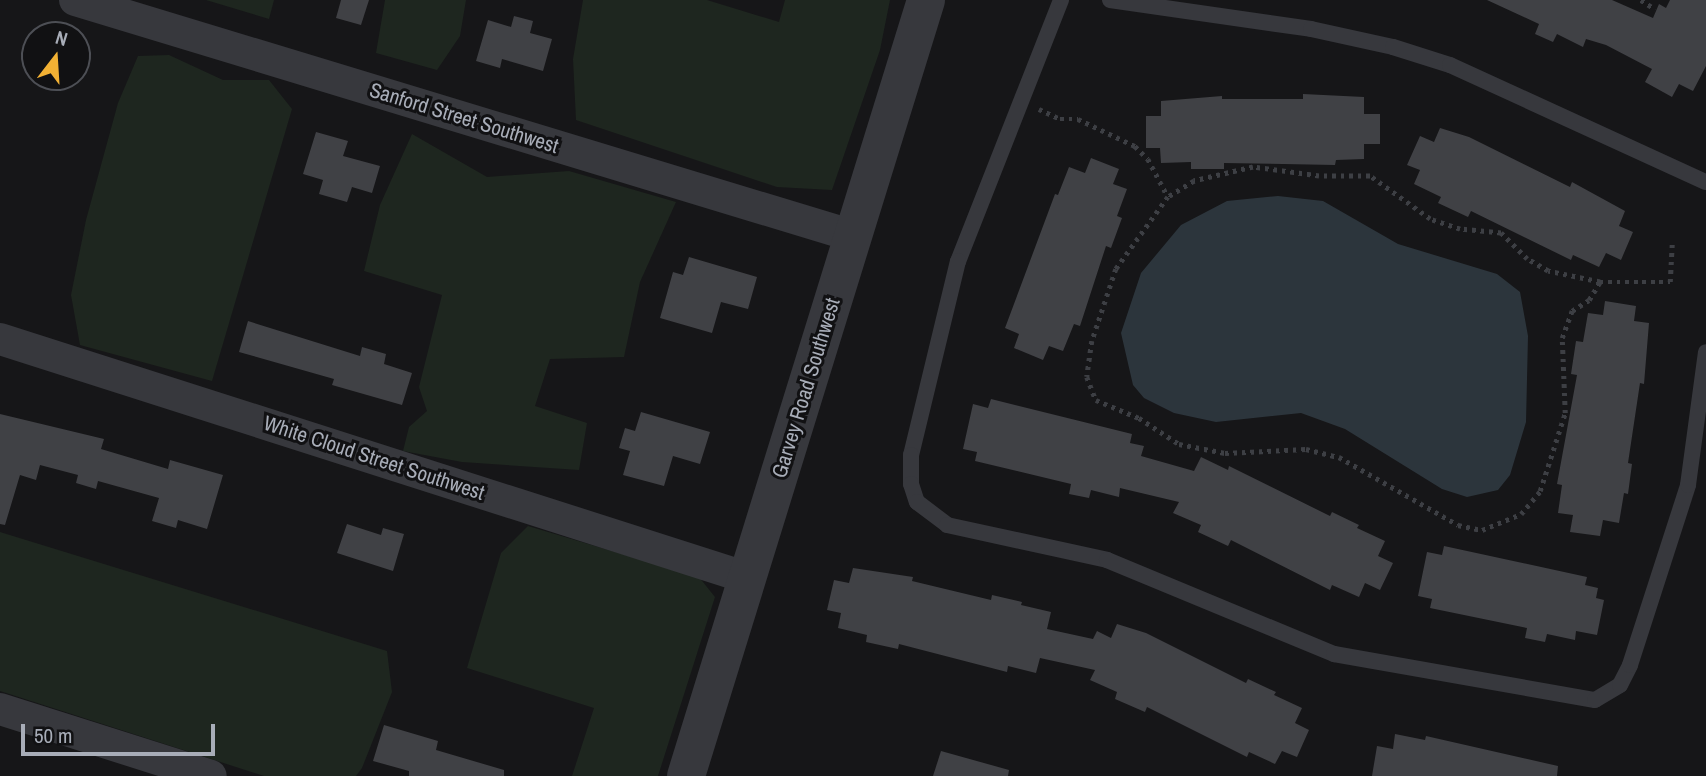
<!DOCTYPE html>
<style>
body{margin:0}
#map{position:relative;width:1706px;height:776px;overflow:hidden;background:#161618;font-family:"Archivo Narrow",sans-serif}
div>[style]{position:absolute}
.green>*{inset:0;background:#1e261f}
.water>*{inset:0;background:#2c353c}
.building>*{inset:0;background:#404145}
.path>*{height:4.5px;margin-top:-2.25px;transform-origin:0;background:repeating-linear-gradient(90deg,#3d3f44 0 3.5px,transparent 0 8.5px)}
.service>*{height:16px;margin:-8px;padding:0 8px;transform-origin:8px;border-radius:8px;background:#37383d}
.minor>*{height:32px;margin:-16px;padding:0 16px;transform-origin:16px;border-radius:16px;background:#37383d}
.tertiary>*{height:38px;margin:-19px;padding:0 19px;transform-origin:19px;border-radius:19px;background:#37383d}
span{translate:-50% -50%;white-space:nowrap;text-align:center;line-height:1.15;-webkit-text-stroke:6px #111113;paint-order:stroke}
.street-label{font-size:21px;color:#a8adb8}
.north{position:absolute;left:21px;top:21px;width:70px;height:70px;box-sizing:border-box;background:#111113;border:2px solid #4d4f55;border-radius:50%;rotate:17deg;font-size:19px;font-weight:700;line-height:28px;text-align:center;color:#a8adb8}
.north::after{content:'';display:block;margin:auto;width:24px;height:32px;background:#f2b134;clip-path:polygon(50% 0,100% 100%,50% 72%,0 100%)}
.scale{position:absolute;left:21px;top:724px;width:194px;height:32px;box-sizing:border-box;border:4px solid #a8adb8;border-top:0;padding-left:9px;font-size:21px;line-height:24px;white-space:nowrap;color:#a8adb8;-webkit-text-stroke:5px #111113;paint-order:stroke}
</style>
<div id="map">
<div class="green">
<i style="clip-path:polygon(206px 0,274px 0,269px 19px)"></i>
<i style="clip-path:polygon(385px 0,466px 0,460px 36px,437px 70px,376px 53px)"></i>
<i style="clip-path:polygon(583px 0,707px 0,779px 22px,785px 0,890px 0,880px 50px,832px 190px,777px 187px,576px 120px,573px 59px)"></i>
<i style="clip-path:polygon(169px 55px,223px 80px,269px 80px,292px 109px,212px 381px,80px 345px,71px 295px,86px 220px,118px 103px,138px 56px)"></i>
<i style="clip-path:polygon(412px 134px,487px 177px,569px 171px,676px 202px,640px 282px,624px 357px,550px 359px,535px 406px,587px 423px,579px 470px,462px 462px,403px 451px,409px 427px,427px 411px,419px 387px,442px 295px,364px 271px,380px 205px)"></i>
<i style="clip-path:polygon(528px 526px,699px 577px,715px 597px,658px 776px,572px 776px,594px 708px,467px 668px,501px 553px)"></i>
<i style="clip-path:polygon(0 532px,387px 651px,392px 692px,362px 768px,356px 776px,264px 776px,0 691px)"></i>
</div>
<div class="water">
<i style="clip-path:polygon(1278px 196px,1323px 201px,1398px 244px,1497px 274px,1520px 292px,1528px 336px,1526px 422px,1510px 475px,1498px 490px,1467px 497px,1442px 489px,1345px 429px,1301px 413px,1216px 422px,1174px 413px,1144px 398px,1133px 385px,1121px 333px,1141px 273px,1181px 225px,1227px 201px)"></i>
</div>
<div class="building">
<i style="clip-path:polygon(341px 0,369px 0,361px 25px,336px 18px)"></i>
<i style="clip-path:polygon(1487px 0,1612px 0,1653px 18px,1659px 4px,1666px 8px,1670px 0,1706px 0,1706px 66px,1693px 91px,1679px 84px,1672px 97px,1645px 82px,1652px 69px,1606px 45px,1586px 39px,1583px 47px,1557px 34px,1553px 42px,1535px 34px,1539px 24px)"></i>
<i style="clip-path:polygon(514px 16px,533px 21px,530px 33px,552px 39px,543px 71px,502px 59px,500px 68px,476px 61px,488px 20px,511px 27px)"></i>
<i style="clip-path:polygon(1303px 94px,1364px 97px,1364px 114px,1380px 114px,1380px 144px,1364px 144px,1364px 159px,1336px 160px,1335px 165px,1224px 163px,1224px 169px,1191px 169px,1191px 162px,1161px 163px,1160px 148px,1146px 148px,1146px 116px,1161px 116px,1161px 101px,1222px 96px,1222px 99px,1303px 99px)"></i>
<i style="clip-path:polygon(1440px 128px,1469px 137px,1570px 187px,1572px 182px,1625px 211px,1619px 226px,1633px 232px,1621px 260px,1606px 253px,1599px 267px,1573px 255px,1571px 260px,1471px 211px,1468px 217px,1438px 203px,1441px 197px,1414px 184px,1420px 170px,1407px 165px,1420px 136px,1434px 142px)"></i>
<i style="clip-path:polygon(316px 132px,348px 141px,343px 156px,380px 166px,372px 193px,352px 187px,347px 202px,319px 194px,323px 180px,303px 174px)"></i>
<i style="clip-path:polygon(1091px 158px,1119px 169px,1113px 184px,1127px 189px,1117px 216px,1122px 218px,1111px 248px,1106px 246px,1080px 326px,1074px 324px,1063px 351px,1049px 346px,1043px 360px,1014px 348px,1019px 334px,1005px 328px,1055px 194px,1058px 195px,1069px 167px,1085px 173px)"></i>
<i style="clip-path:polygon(689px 257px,757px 277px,748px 309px,721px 302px,712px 333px,660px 318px,673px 272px,683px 275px)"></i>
<i style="clip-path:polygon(1605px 301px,1636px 306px,1634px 321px,1649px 323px,1644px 384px,1640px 383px,1628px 463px,1632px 464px,1628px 494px,1624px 493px,1619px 523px,1603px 520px,1600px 536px,1570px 532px,1573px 515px,1558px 513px,1562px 485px,1557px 484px,1577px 375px,1571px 374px,1576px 341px,1583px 342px,1588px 313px,1603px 315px)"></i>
<i style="clip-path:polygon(248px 321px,360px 356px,362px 347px,386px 354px,384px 364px,412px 373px,402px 405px,332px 385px,334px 379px,239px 352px)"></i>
<i style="clip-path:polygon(991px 399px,1132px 434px,1130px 443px,1144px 446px,1141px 456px,1194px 471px,1201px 457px,1228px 470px,1229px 466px,1330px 516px,1332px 512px,1359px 525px,1357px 528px,1385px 541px,1378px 556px,1393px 563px,1380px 590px,1365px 583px,1359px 597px,1332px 585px,1330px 590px,1231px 540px,1228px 546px,1198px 532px,1201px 525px,1173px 513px,1179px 502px,1120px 488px,1119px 497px,1091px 490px,1089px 498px,1069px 494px,1071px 484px,975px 461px,977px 452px,963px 449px,973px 404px,988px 408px)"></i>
<i style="clip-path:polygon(641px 412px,710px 432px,700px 464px,673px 456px,664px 486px,623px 475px,630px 451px,619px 448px,625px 428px,635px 431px)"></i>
<i style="clip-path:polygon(0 414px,104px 439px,101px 449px,168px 469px,170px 460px,223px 475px,207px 529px,178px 520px,176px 528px,152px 521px,159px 498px,98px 481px,96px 489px,76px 483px,78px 475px,40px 465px,36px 480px,20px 475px,5px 525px,0 524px)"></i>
<i style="clip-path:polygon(347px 524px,381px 535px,383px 528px,404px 534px,393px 571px,337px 553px)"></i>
<i style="clip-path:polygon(1444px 546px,1587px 577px,1585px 585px,1598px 588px,1596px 598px,1604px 600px,1597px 635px,1576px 631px,1575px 640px,1547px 634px,1545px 642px,1525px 638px,1527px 628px,1430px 608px,1432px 599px,1418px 596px,1427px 552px,1442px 555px)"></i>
<i style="clip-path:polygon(853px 568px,913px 577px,912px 581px,991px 600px,992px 595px,1022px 602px,1021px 605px,1051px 612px,1047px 629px,1093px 639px,1097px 631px,1111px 638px,1117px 624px,1146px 633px,1246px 683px,1248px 679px,1276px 692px,1274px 695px,1302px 708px,1295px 723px,1309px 730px,1297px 757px,1282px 751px,1275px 764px,1249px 752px,1247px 757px,1147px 707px,1145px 712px,1115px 699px,1117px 692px,1090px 680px,1095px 670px,1040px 658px,1036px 673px,1008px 666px,1007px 672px,899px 644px,898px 649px,866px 642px,867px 635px,838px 628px,841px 613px,827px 610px,834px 580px,849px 583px)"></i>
<i style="clip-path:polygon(384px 725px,438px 741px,436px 750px,504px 770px,504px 776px,409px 776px,409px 771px,373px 761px)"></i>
<i style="clip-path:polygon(1395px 734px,1425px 740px,1426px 736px,1558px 766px,1557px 776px,1372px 776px,1377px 746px,1393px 749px)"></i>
<i style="clip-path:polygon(941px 751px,1009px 770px,1008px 776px,933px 776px)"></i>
</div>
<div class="path">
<i style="left:1641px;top:0;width:17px;rotate:33deg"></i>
<i style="left:1039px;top:109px;width:23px;rotate:25deg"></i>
<i style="left:1060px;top:119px;width:18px"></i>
<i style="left:1078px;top:119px;width:63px;rotate:25.3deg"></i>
<i style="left:1135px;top:146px;width:18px;rotate:45deg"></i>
<i style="left:1148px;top:159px;width:43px;rotate:62.2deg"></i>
<i style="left:1168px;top:197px;width:89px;rotate:125.8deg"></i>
<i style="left:1116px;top:269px;width:76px;rotate:108.4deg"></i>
<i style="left:1092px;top:341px;width:36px;rotate:98deg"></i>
<i style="left:1087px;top:377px;width:25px;rotate:69deg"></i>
<i style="left:1096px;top:400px;width:47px;rotate:22.7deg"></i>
<i style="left:1139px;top:418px;width:48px;rotate:33deg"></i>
<i style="left:1179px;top:444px;width:47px;rotate:11.1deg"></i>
<i style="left:1225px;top:453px;width:81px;rotate:-2.8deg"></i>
<i style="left:1306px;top:449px;width:34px;rotate:14deg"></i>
<i style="left:1339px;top:457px;width:137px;rotate:29.7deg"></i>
<i style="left:1458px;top:525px;width:25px;rotate:12deg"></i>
<i style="left:1482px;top:530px;width:42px;rotate:-22.3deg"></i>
<i style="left:1521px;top:514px;width:30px;rotate:-50deg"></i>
<i style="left:1540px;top:491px;width:82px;rotate:-72.2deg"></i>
<i style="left:1565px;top:413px;width:75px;rotate:-92.3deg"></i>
<i style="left:1562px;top:338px;width:29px;rotate:-70deg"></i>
<i style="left:1572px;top:311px;width:20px;rotate:-33deg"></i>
<i style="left:1589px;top:300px;width:21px;rotate:-59deg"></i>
<i style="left:1600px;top:282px;width:53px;rotate:-168.1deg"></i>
<i style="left:1548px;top:271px;width:24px;rotate:-150deg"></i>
<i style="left:1527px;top:259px;width:37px;rotate:-135deg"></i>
<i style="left:1501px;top:233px;width:41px;rotate:-174.4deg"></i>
<i style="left:1460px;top:229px;width:32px;rotate:-162deg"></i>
<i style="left:1430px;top:219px;width:74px;rotate:-144.4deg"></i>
<i style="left:1370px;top:176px;width:51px;rotate:180deg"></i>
<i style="left:1319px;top:176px;width:67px;rotate:-172.2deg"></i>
<i style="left:1253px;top:167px;width:61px;rotate:166.7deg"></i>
<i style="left:1194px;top:181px;width:31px;rotate:148deg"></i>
<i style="left:1600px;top:282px;width:70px"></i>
<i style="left:1670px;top:282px;width:39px;rotate:-87deg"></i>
</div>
<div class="service">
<i style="left:1061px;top:0;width:281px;rotate:111.5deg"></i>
<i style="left:958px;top:261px;width:200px;rotate:103.6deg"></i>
<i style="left:911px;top:455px;width:29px;rotate:90deg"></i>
<i style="left:911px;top:484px;width:19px;rotate:72deg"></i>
<i style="left:917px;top:502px;width:38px;rotate:37deg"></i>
<i style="left:947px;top:525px;width:164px;rotate:12.3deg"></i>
<i style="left:1107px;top:560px;width:246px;rotate:22.5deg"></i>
<i style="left:1334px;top:654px;width:265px;rotate:10deg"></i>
<i style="left:1595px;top:700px;width:29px;rotate:-31deg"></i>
<i style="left:1620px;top:685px;width:22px;rotate:-63deg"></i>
<i style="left:1630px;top:665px;width:189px;rotate:-72.1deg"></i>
<i style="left:1688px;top:485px;width:134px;rotate:-82.3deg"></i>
<i style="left:1110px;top:0;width:203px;rotate:8.2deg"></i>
<i style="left:1311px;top:29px;width:84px;rotate:12.4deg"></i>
<i style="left:1393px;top:47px;width:60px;rotate:17.5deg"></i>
<i style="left:1450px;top:65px;width:281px;rotate:24.6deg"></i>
</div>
<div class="minor">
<i style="left:75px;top:0;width:813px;rotate:16.87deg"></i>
<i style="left:0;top:339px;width:785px;rotate:17.72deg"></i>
<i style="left:0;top:709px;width:221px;rotate:17.6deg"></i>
</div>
<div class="tertiary">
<i style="left:686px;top:776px;width:812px;rotate:-72.81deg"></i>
</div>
<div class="street-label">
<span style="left:464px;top:118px;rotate:17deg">Sanford Street Southwest</span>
<span style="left:806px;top:388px;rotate:-73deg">Garvey Road Southwest</span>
<span style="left:374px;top:458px;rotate:18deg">White Cloud Street Southwest</span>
</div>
<div class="north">N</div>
<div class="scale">50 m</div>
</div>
